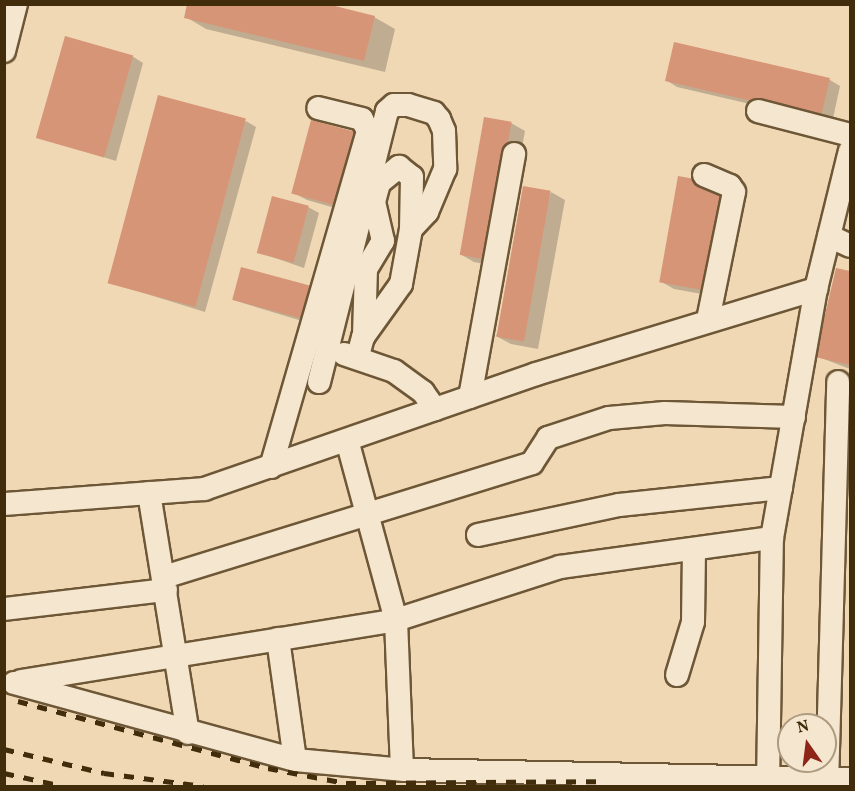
<!DOCTYPE html>
<style>
body{margin:0}
#map{position:relative;width:855px;height:791px;overflow:hidden;background:#f0d8b5;font-family:Vollkorn,serif}
div>[style]{position:absolute}
.shadow>*{inset:0;background:#0003}
.building>*{inset:0;background:#d79578;transform-origin:0 0}
.roads{filter:drop-shadow(2px 0 #6d5736) drop-shadow(-2px 0 #6d5736) drop-shadow(0 2px #6d5736) drop-shadow(0 -2px #6d5736)}
.minor>*{height:22px;margin:-11px;padding:0 11px;transform-origin:11px;border-radius:11px;background:#f5e6cf}
.rail>*{height:4.5px;margin-top:-2.25px;transform-origin:0;background:repeating-linear-gradient(90deg,#412c0c 0 10px,transparent 0 20px)}
span{translate:-50% -50%;white-space:nowrap;text-align:center;line-height:1.15;-webkit-text-stroke:6px #f5e6cf;paint-order:stroke}
.frame{position:absolute;inset:0;border:6px solid #412c0c;pointer-events:none}
.north{position:absolute;left:777px;top:713px;width:60px;height:60px;box-sizing:border-box;background:#f5e6cf;border:2px solid #ad9c81;border-radius:50%;rotate:346deg;font-size:16px;font-weight:700;line-height:24px;text-align:center;color:#412c0c}
.north::after{content:'';display:block;margin:auto;width:21px;height:27px;background:#8f2418;clip-path:polygon(50% 0,100% 100%,50% 72%,0 100%)}
</style>
<div id="map">
<div class="shadow">
<i style="clip-path:polygon(186px 17px,374px 17px,395px 29px,385px 72px,206px 29px)"></i>
<i style="clip-path:polygon(675px 44px,830px 80px,840px 86px,832px 123px,677px 87px,666px 80px)"></i>
<i style="clip-path:polygon(132px 56px,143px 63px,116px 161px,38px 137px)"></i>
<i style="clip-path:polygon(246px 121px,256px 127px,205px 312px,108px 282px)"></i>
<i style="clip-path:polygon(312px 122px,356px 214px,307px 200px,292px 192px)"></i>
<i style="clip-path:polygon(511px 123px,525px 131px,500px 267px,474px 262px,460px 254px)"></i>
<i style="clip-path:polygon(551px 192px,565px 200px,538px 349px,511px 344px,496px 336px)"></i>
<i style="clip-path:polygon(737px 194px,719px 297px,674px 289px,660px 281px)"></i>
<i style="clip-path:polygon(308px 207px,319px 213px,304px 268px,258px 252px)"></i>
<i style="clip-path:polygon(837px 270px,850px 273px,850px 369px,816px 356px)"></i>
<i style="clip-path:polygon(310px 287px,321px 293px,312px 324px,233px 300px)"></i>
</div>
<div class="building">
<i style="clip-path:polygon(187px 4px,327px 4px,375px 16px,364px 61px,184px 18px)"></i>
<i style="left:65px;top:36px;width:71px;height:106px;rotate:16deg"></i>
<i style="left:674px;top:42px;width:160px;height:40px;rotate:13deg"></i>
<i style="left:158px;top:95px;width:91px;height:195px;rotate:15deg"></i>
<i style="left:484px;top:117px;width:28px;height:140px;rotate:10deg"></i>
<i style="left:311px;top:120px;width:53px;height:76px;rotate:15deg"></i>
<i style="left:678px;top:176px;width:47px;height:108px;rotate:10deg"></i>
<i style="left:523px;top:186px;width:28px;height:153px;rotate:10deg"></i>
<i style="left:272px;top:196px;width:38px;height:59px;rotate:15deg"></i>
<i style="left:241px;top:267px;width:73px;height:34px;rotate:15deg"></i>
<i style="clip-path:polygon(836px 268px,850px 271px,850px 365px,815px 357px)"></i>
</div>
<div class="roads">
<div class="minor">
<i style="left:4px;top:51px;width:49px;rotate:-75.7deg"></i>
<i style="left:758px;top:111px;width:95px;rotate:14.6deg"></i>
<i style="left:704px;top:175px;width:28px;rotate:23deg"></i>
<i style="left:730px;top:186px;width:7px;rotate:56deg"></i>
<i style="left:734px;top:192px;width:131px;rotate:101.5deg"></i>
<i style="left:829px;top:236px;width:23px;rotate:25deg"></i>
<i style="left:364px;top:336px;width:67px;rotate:-88.3deg"></i>
<i style="left:366px;top:269px;width:33px;rotate:-59deg"></i>
<i style="left:383px;top:241px;width:40px;rotate:-103deg"></i>
<i style="left:374px;top:202px;width:20px;rotate:-75deg"></i>
<i style="left:379px;top:183px;width:26px;rotate:-39deg"></i>
<i style="left:399px;top:167px;width:16px;rotate:38deg"></i>
<i style="left:412px;top:177px;width:52px;rotate:91.1deg"></i>
<i style="left:344px;top:354px;width:53px;rotate:18.8deg"></i>
<i style="left:394px;top:371px;width:36px;rotate:36deg"></i>
<i style="left:423px;top:392px;width:21px;rotate:55deg"></i>
<i style="left:319px;top:382px;width:279px;rotate:-75.9deg"></i>
<i style="left:387px;top:111px;width:9px;rotate:-41deg"></i>
<i style="left:394px;top:105px;width:14px"></i>
<i style="left:408px;top:105px;width:27px;rotate:17deg"></i>
<i style="left:434px;top:113px;width:8px;rotate:50deg"></i>
<i style="left:439px;top:119px;width:13px;rotate:67deg"></i>
<i style="left:444px;top:131px;width:38px;rotate:88deg"></i>
<i style="left:445px;top:169px;width:47px;rotate:112.7deg"></i>
<i style="left:427px;top:212px;width:23px;rotate:133deg"></i>
<i style="left:411px;top:229px;width:56px;rotate:100.3deg"></i>
<i style="left:401px;top:284px;width:65px;rotate:125.6deg"></i>
<i style="left:363px;top:337px;width:20px;rotate:105deg"></i>
<i style="left:470px;top:397px;width:247px;rotate:-79.7deg"></i>
<i style="left:347px;top:440px;width:187px;rotate:74.8deg"></i>
<i style="left:396px;top:620px;width:149px;rotate:87.7deg"></i>
<i style="left:271px;top:467px;width:350px;rotate:-73.9deg"></i>
<i style="left:368px;top:131px;width:13px;rotate:-117deg"></i>
<i style="left:362px;top:119px;width:45px;rotate:-166deg"></i>
<i style="left:149px;top:493px;width:243px;rotate:80.8deg"></i>
<i style="left:4px;top:504px;width:201px;rotate:-4.3deg"></i>
<i style="left:204px;top:489px;width:351px;rotate:-19.1deg"></i>
<i style="left:536px;top:374px;width:293px;rotate:-16.9deg"></i>
<i style="left:478px;top:535px;width:144px;rotate:-12deg"></i>
<i style="left:619px;top:505px;width:163px;rotate:-6deg"></i>
<i style="left:164px;top:577px;width:385px;rotate:-17.2deg"></i>
<i style="left:532px;top:463px;width:30px;rotate:-57deg"></i>
<i style="left:548px;top:438px;width:64px;rotate:-18.2deg"></i>
<i style="left:609px;top:418px;width:56px;rotate:-5.1deg"></i>
<i style="left:665px;top:413px;width:129px;rotate:1.8deg"></i>
<i style="left:4px;top:609px;width:163px;rotate:-6.7deg"></i>
<i style="left:278px;top:639px;width:122px;rotate:82deg"></i>
<i style="left:677px;top:675px;width:55px;rotate:-73.2deg"></i>
<i style="left:693px;top:622px;width:73px;rotate:-89.2deg"></i>
<i style="left:21px;top:681px;width:380px;rotate:-9.2deg"></i>
<i style="left:396px;top:620px;width:172px;rotate:-17.9deg"></i>
<i style="left:560px;top:567px;width:214px;rotate:-7.8deg"></i>
<i style="left:14px;top:683px;width:291px;rotate:15.3deg"></i>
<i style="left:295px;top:760px;width:110px;rotate:5.2deg"></i>
<i style="left:405px;top:770px;width:445px;rotate:1.2deg"></i>
<i style="left:768px;top:786px;width:248px;rotate:-89.1deg"></i>
<i style="left:772px;top:538px;width:253px;rotate:-80deg"></i>
<i style="left:816px;top:289px;width:142px;rotate:-76.2deg"></i>
<i style="left:827px;top:786px;width:404px;rotate:-88.4deg"></i>
</div>
</div>
<div class="rail">
<i style="left:18px;top:701px;width:259px;rotate:15deg"></i>
<i style="left:268px;top:768px;width:79px;rotate:10.9deg"></i>
<i style="left:346px;top:783px;width:257px;rotate:-0.4deg"></i>
<i style="left:4px;top:749px;width:103px;rotate:13.5deg"></i>
<i style="left:104px;top:773px;width:100px;rotate:7.5deg"></i>
<i style="left:4px;top:773px;width:60px;rotate:12.4deg"></i>
</div>
<div class="frame"></div>
<div class="north">N</div>
</div>
